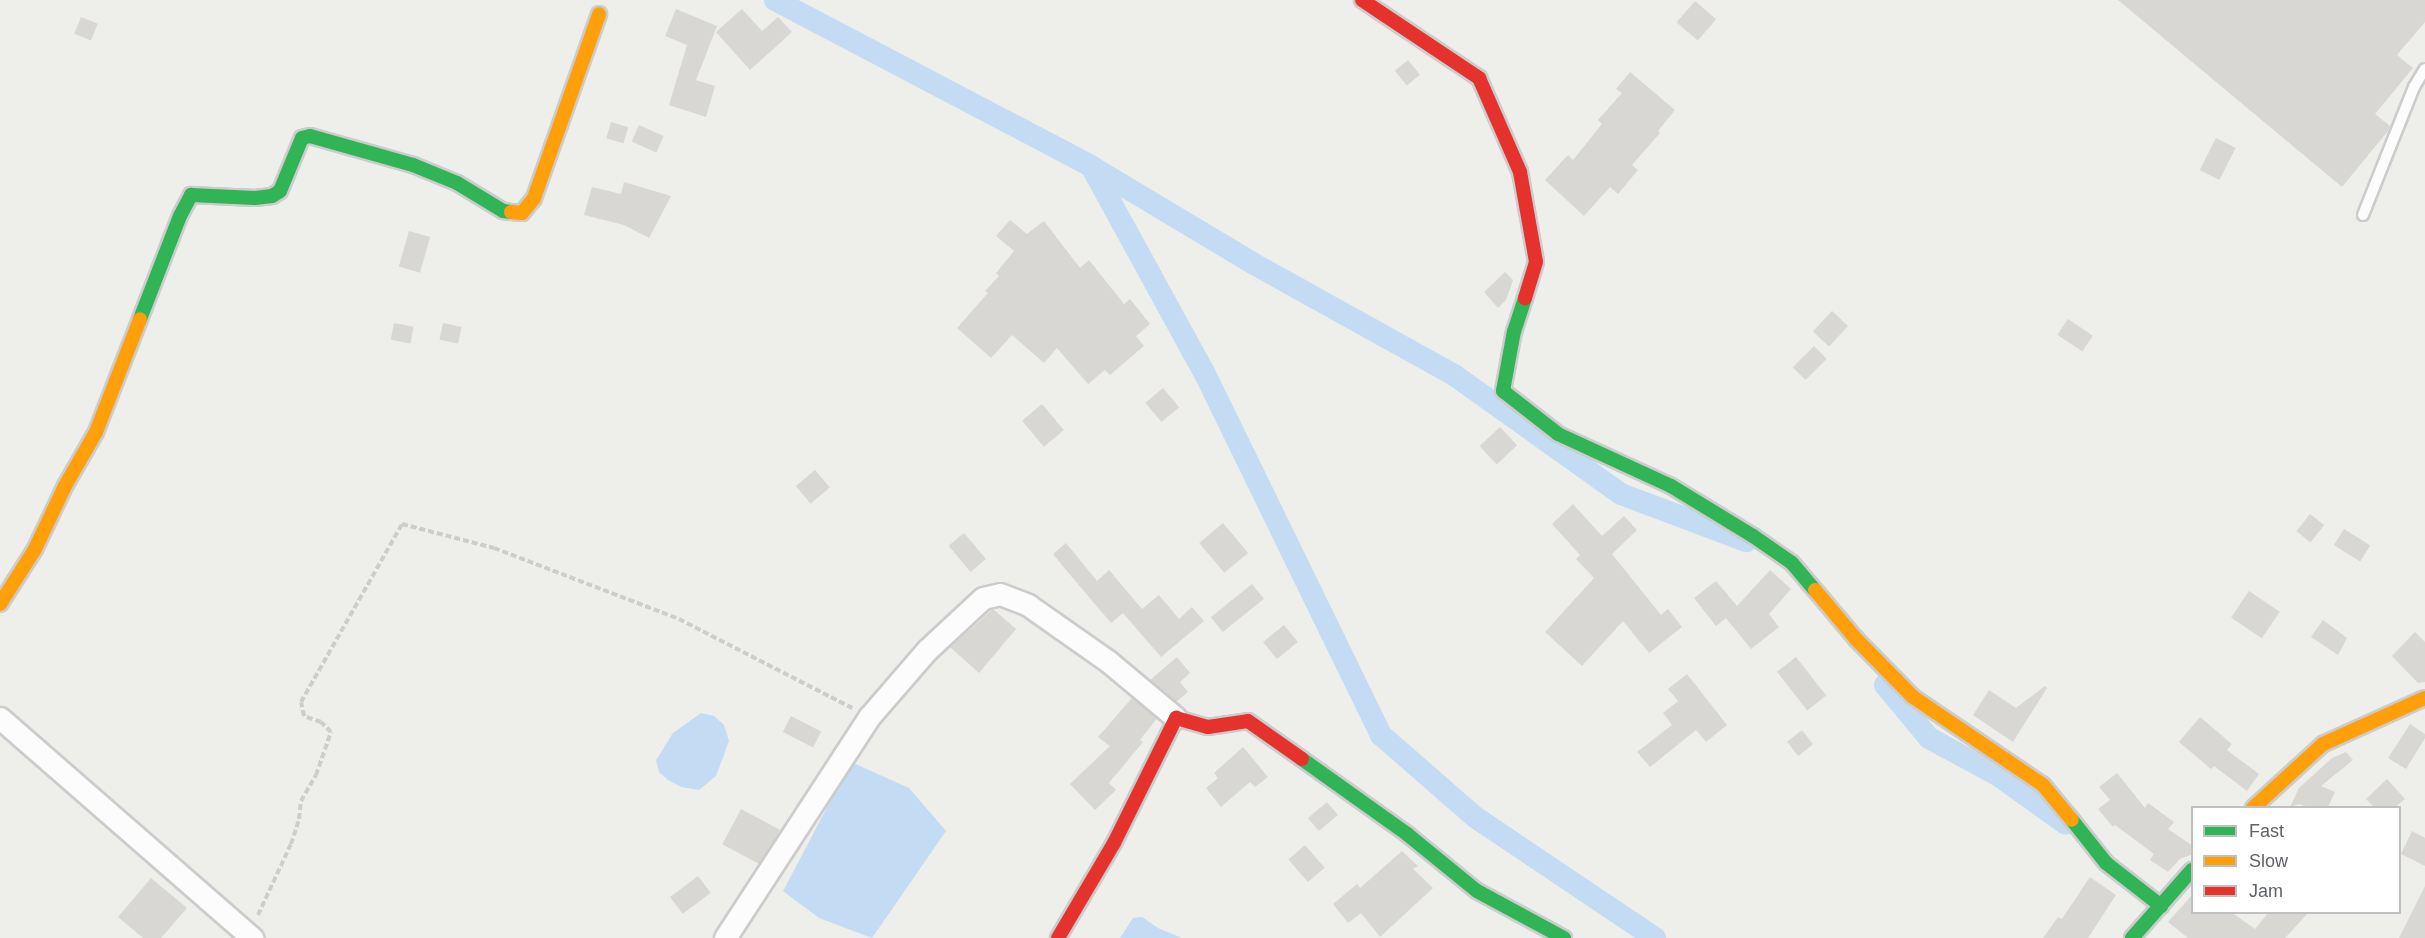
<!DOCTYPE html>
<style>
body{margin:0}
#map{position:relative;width:2425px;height:938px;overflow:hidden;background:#eeeeea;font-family:Arial,sans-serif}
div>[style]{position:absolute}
.water>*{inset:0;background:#c3dcf4}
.canal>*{height:22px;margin:-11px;padding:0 11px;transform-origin:11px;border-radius:11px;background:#c3dcf4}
.building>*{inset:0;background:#d8d7d4;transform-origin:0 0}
.path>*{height:4px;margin-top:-2px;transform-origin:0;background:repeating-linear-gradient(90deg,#cacfcd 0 6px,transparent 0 9px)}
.roads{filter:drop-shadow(2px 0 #cbcccb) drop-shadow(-2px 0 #cbcccb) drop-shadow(0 2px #cbcccb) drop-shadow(0 -2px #cbcccb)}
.lane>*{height:10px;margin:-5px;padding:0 5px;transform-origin:5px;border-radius:5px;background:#fcfcfc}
.street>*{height:21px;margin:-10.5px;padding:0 10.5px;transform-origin:10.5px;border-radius:10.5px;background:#fcfcfc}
.fast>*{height:14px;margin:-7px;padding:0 7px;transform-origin:7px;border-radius:7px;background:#30b455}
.slow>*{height:14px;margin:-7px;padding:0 7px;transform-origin:7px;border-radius:7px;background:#ff9f0a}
.jam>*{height:14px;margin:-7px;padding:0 7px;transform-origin:7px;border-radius:7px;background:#e5322d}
span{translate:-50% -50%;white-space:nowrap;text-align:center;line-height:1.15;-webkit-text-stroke:6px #fff;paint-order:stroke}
.legend{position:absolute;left:2191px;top:806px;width:210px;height:108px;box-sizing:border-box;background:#fff;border:2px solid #bfc0c2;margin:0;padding:8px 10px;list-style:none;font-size:18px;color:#5f6267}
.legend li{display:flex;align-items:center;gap:12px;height:30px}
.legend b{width:30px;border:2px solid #bfc0c2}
</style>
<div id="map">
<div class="water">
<i style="clip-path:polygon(701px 713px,714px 716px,724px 725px,729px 741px,716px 776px,699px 790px,681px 787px,668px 780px,659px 772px,656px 760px,673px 733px)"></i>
<i style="clip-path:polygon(851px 762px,909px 788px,946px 831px,872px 938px,819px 918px,783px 891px)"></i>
<i style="clip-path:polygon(1142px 917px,1158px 928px,1182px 938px,1120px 938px,1133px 918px)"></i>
</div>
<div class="canal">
<i style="left:775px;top:0;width:357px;rotate:27.7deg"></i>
<i style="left:1091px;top:166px;width:235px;rotate:61.3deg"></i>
<i style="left:1204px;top:372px;width:404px;rotate:64deg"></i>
<i style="left:1381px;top:735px;width:125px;rotate:41.1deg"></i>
<i style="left:1475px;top:817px;width:217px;rotate:33.9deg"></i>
<i style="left:1092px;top:167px;width:189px;rotate:30.9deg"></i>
<i style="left:1254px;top:264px;width:229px;rotate:29deg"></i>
<i style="left:1454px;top:375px;width:205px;rotate:35.5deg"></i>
<i style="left:1621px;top:494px;width:134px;rotate:20.6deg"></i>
<i style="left:1885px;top:685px;width:69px;rotate:50.3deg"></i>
<i style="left:1929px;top:738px;width:80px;rotate:28.5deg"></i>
<i style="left:1999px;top:776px;width:82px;rotate:35.6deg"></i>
</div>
<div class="building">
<i style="clip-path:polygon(2118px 0,2425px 0,2425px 22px,2397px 55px,2413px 68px,2375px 114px,2390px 126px,2388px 131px,2342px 187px)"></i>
<i style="left:1695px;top:1px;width:28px;height:28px;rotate:41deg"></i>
<i style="clip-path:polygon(676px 9px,717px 26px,696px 80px,715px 86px,706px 117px,669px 105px,687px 45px,665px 36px)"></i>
<i style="clip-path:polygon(742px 9px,762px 31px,778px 17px,792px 32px,750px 70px,716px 32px)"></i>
<i style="left:81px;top:17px;width:18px;height:18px;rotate:22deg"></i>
<i style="left:1408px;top:60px;width:19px;height:17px;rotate:51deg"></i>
<i style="clip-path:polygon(1630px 72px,1675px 110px,1658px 131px,1660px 133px,1632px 165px,1638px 170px,1618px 194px,1610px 187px,1584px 216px,1545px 180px,1568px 155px,1573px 160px,1602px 124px,1598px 120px,1622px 93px,1616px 89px)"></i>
<i style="left:611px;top:122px;width:18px;height:17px;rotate:16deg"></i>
<i style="left:639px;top:125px;width:27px;height:18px;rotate:24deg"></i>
<i style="left:2216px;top:138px;width:22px;height:36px;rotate:27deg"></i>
<i style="clip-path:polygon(624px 182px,671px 196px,649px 238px,624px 225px,584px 215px,592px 187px,621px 194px)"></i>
<i style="clip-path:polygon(1010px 220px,1027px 234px,1044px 221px,1080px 268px,1089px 260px,1124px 304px,1130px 299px,1150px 324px,1136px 336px,1144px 346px,1110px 375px,1105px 370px,1088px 384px,1057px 348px,1044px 363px,1012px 335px,991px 358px,957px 328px,988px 293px,985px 291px,999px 276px,996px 273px,1014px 251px,996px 236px)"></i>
<i style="left:409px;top:231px;width:22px;height:37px;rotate:16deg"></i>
<i style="clip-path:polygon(1505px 272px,1513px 280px,1506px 300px,1498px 308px,1484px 292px)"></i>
<i style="left:1832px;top:311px;width:22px;height:28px;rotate:43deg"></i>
<i style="left:2068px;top:319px;width:30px;height:19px;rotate:34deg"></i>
<i style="left:394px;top:323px;width:20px;height:17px;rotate:11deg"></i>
<i style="left:443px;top:323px;width:19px;height:17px;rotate:12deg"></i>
<i style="left:1814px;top:346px;width:18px;height:30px;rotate:45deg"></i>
<i style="left:1163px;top:388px;width:25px;height:23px;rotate:50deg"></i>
<i style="left:1042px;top:404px;width:34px;height:26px;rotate:50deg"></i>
<i style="left:1500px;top:427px;width:25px;height:28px;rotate:47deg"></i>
<i style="left:815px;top:470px;width:23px;height:25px;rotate:50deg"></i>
<i style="clip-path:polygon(1573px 504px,1602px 536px,1624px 516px,1637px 530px,1612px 554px,1661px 615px,1668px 609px,1682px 627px,1649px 653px,1623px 621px,1582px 666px,1545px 632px,1594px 578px,1576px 559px,1580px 555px,1552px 524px)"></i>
<i style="left:2310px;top:514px;width:18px;height:22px;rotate:38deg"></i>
<i style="left:1223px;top:523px;width:39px;height:31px;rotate:50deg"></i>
<i style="left:2344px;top:529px;width:31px;height:19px;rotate:32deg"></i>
<i style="left:964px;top:533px;width:34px;height:20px;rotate:50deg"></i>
<i style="clip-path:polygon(1066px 543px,1097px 581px,1109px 570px,1142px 609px,1159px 595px,1179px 619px,1192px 607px,1204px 621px,1161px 657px,1123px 613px,1111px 623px,1066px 570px,1053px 554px)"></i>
<i style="clip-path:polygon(1770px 570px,1791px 589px,1769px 614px,1779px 627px,1751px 649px,1726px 618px,1716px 626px,1694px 598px,1716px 581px,1737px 606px)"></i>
<i style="left:1252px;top:584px;width:19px;height:53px;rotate:51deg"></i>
<i style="left:2249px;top:591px;width:37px;height:32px;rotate:34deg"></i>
<i style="clip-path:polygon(993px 609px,1016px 629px,979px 673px,950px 647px)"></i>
<i style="clip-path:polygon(2323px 620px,2347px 638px,2338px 655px,2311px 637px)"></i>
<i style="left:1284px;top:625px;width:22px;height:27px;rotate:51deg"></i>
<i style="clip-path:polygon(2415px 632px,2425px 642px,2425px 682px,2418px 683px,2392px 656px)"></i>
<i style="clip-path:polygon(1177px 657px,1190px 673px,1180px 682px,1188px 692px,1176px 702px,1150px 680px)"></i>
<i style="left:1796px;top:657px;width:49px;height:24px;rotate:52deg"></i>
<i style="clip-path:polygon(1687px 674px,1727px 725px,1706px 742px,1696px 730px,1650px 767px,1637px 752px,1672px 725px,1663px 713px,1678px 701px,1668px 689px)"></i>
<i style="clip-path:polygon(2045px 686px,2047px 688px,2013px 742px,1973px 715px,1989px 690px,2016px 708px)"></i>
<i style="clip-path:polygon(1132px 698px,1157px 718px,1140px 740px,1143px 742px,1109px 783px,1116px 790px,1095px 810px,1070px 784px,1110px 746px,1098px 737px)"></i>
<i style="left:791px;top:716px;width:34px;height:18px;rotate:27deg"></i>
<i style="clip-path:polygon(2200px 717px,2232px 744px,2227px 750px,2259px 774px,2247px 791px,2214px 766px,2211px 769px,2179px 742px)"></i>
<i style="clip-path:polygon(2410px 724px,2425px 734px,2425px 738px,2406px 769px,2388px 758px)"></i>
<i style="left:1802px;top:730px;width:18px;height:19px;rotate:52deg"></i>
<i style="clip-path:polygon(1243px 747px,1268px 777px,1255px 787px,1250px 782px,1221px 807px,1206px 788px,1218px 778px,1214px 773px)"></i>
<i style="clip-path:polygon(2346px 752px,2353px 760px,2321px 786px,2335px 792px,2328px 807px,2308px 807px,2299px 804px,2290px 807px,2299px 788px,2332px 758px)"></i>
<i style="clip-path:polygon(2117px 773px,2145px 808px,2148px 803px,2174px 822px,2168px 829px,2193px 846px,2193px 854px,2180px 859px,2168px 872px,2150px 860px,2154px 854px,2115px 825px,2113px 827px,2098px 809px,2110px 800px,2099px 787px)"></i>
<i style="clip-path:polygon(2387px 779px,2405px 799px,2395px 807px,2374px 807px,2366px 799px)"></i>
<i style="left:1327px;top:802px;width:17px;height:25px;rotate:50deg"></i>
<i style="left:741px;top:809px;width:44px;height:40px;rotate:28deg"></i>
<i style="clip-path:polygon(2412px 831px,2425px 838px,2425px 866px,2401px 854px)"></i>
<i style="left:1305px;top:845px;width:30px;height:22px;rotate:49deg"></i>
<i style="clip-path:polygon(1402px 851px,1418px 866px,1413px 869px,1433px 888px,1380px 937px,1361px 913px,1348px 923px,1333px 904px,1357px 884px,1360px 888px)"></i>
<i style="left:698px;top:876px;width:21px;height:35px;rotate:53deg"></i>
<i style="clip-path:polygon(2090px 877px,2116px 895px,2088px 938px,2043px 938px,2058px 917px,2062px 919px)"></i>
<i style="clip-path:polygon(151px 878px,187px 908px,161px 938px,143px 938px,118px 917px)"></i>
<i style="clip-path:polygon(2425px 886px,2425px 938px,2399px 938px)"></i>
<i style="clip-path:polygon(2193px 894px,2193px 912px,2231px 912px,2255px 929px,2269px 912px,2309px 912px,2285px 938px,2188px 938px,2168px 922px)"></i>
</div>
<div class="path">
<i style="left:258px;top:915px;width:78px;rotate:-65.1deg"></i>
<i style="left:291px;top:844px;width:26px;rotate:-72deg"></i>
<i style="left:299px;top:819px;width:18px;rotate:-84deg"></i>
<i style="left:301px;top:801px;width:30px;rotate:-60deg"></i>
<i style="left:316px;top:775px;width:46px;rotate:-70.8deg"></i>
<i style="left:331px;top:732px;width:14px;rotate:-135deg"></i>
<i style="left:321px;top:722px;width:18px;rotate:-161deg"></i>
<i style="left:304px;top:716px;width:14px;rotate:-102deg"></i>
<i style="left:301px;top:702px;width:205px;rotate:-60.4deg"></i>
<i style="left:402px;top:524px;width:95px;rotate:14.6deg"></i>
<i style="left:494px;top:548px;width:198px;rotate:21deg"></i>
<i style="left:679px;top:619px;width:195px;rotate:27.2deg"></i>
</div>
<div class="roads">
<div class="lane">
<i style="left:2363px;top:215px;width:138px;rotate:-68.3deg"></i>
<i style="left:2414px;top:87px;width:21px;rotate:-59deg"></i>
</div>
<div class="street">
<i style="left:0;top:718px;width:335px;rotate:41.1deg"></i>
<i style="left:725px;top:938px;width:264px;rotate:-56.9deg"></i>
<i style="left:869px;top:717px;width:89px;rotate:-49.1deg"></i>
<i style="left:927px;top:650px;width:76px;rotate:-42.9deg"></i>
<i style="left:983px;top:598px;width:17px;rotate:-13deg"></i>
<i style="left:1000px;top:594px;width:30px;rotate:21deg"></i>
<i style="left:1028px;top:605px;width:99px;rotate:35.1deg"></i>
<i style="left:1109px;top:662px;width:87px;rotate:39.9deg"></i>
</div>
<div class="fast">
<i style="left:1525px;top:298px;width:35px;rotate:108deg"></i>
<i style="left:1514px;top:331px;width:61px;rotate:100.4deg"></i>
<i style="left:1503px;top:391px;width:70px;rotate:38deg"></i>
<i style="left:1558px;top:434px;width:124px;rotate:24.7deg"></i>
<i style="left:1671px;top:486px;width:96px;rotate:31.4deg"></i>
<i style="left:1753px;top:536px;width:47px;rotate:34.7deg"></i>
<i style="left:1792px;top:563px;width:35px;rotate:50deg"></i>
<i style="left:140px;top:319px;width:110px;rotate:-68.8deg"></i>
<i style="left:180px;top:216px;width:24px;rotate:-62deg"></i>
<i style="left:191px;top:195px;width:64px;rotate:2.7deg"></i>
<i style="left:255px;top:198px;width:17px;rotate:-7deg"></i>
<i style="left:272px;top:196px;width:9px;rotate:-32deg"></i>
<i style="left:280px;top:191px;width:57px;rotate:-67.5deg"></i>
<i style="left:302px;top:138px;width:8px;rotate:-14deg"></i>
<i style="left:310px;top:136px;width:107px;rotate:15.7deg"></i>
<i style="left:413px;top:165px;width:48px;rotate:22.2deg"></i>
<i style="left:457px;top:183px;width:54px;rotate:31.3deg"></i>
<i style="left:503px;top:211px;width:8px;rotate:7deg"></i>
<i style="left:1302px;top:759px;width:129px;rotate:35.5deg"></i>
<i style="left:1407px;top:834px;width:90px;rotate:39.2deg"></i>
<i style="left:1477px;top:891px;width:99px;rotate:28.4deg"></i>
<i style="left:2072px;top:820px;width:55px;rotate:51.7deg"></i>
<i style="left:2106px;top:863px;width:70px;rotate:38deg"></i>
<i style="left:2132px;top:938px;width:91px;rotate:-48.6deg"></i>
</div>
<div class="slow">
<i style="left:511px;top:212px;width:11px;rotate:5deg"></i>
<i style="left:522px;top:213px;width:19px;rotate:-51deg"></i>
<i style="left:534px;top:198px;width:195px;rotate:-70.5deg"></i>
<i style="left:1815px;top:590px;width:64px;rotate:50.1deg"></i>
<i style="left:1856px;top:639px;width:81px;rotate:45.5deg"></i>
<i style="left:1913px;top:697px;width:157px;rotate:34.1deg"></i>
<i style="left:2043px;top:785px;width:45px;rotate:50.4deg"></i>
<i style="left:0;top:604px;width:65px;rotate:-57.5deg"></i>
<i style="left:35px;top:549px;width:70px;rotate:-64.5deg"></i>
<i style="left:65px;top:486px;width:62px;rotate:-60.1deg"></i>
<i style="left:96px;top:432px;width:121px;rotate:-68.7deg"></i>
<i style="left:2253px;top:808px;width:95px;rotate:-42.4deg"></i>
<i style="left:2323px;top:744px;width:112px;rotate:-24.3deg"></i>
</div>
<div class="jam">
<i style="left:1362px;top:0;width:141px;rotate:33.7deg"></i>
<i style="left:1479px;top:78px;width:103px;rotate:66.4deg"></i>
<i style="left:1520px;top:172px;width:91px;rotate:79.9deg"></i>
<i style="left:1536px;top:262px;width:38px;rotate:107deg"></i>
<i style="left:1058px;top:938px;width:110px;rotate:-59.5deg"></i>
<i style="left:1114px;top:843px;width:140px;rotate:-63.6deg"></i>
<i style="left:1176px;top:718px;width:33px;rotate:16deg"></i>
<i style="left:1208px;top:727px;width:40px;rotate:-8.5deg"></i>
<i style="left:1248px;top:721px;width:66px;rotate:35.1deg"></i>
</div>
</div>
<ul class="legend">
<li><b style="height:8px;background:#30b455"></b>Fast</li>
<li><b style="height:8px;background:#ff9f0a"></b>Slow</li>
<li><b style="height:8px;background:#e5322d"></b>Jam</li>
</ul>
</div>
